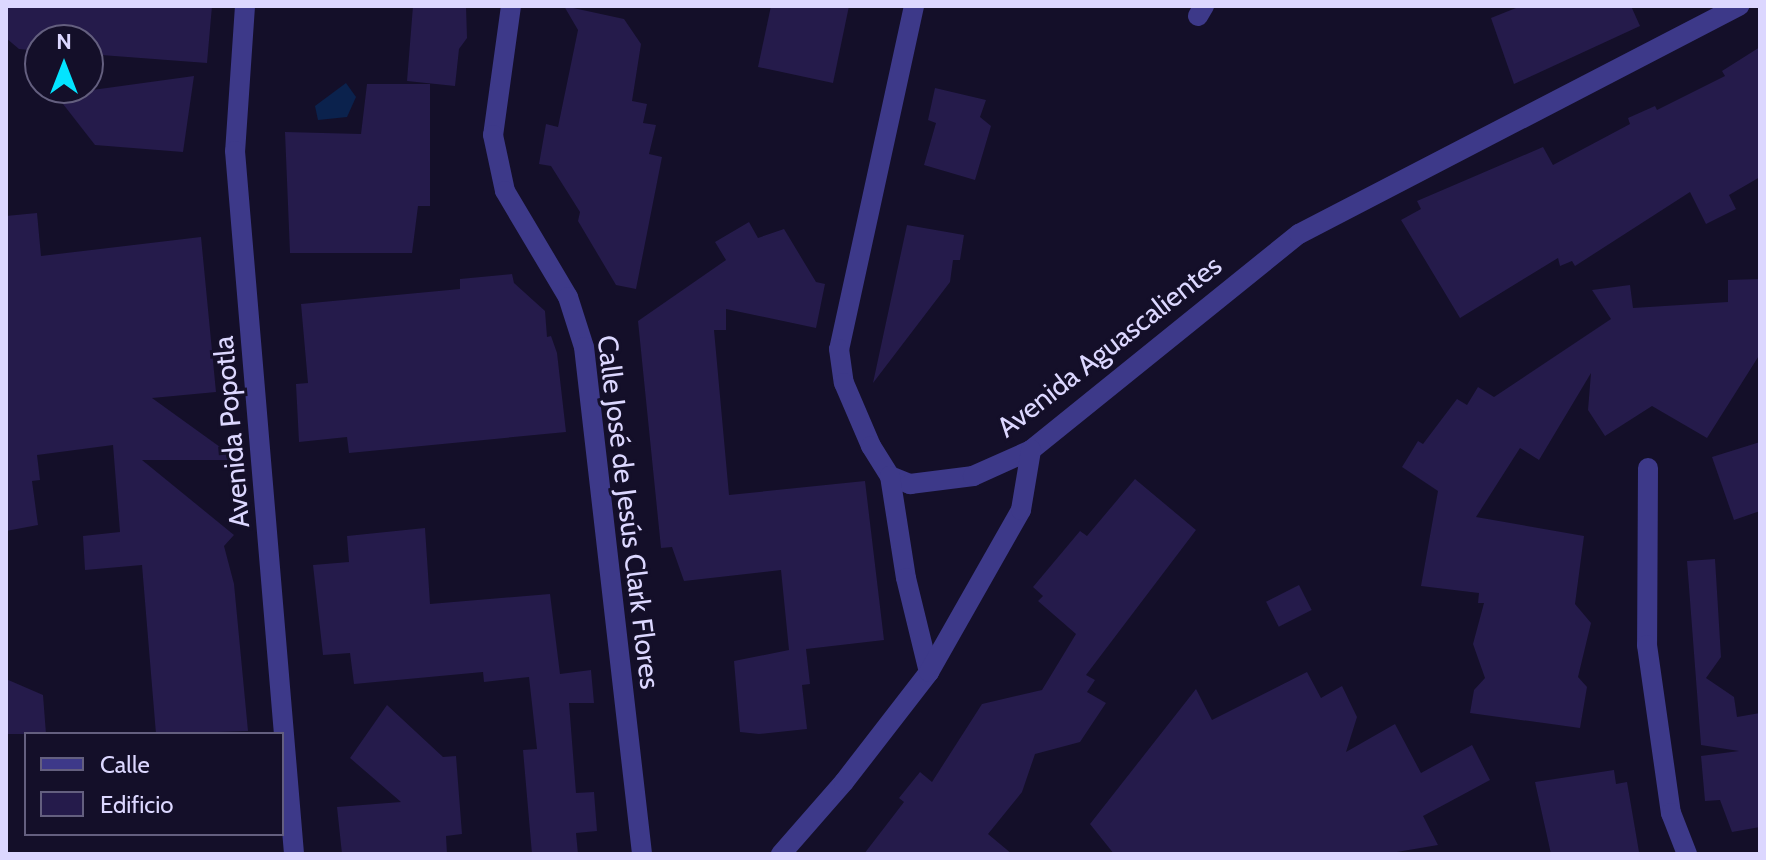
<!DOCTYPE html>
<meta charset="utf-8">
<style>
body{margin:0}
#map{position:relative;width:1766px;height:860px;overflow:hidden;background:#140f29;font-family:Cabin,sans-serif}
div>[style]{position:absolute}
.water>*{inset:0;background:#0b224d}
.building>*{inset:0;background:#251b4b;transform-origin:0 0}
.minor>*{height:20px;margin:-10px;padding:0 10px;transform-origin:10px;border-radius:10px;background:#3d3989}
span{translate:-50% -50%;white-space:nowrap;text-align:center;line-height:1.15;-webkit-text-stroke:6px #140f29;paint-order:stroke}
.street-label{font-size:28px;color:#dcd7ff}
.frame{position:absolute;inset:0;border:8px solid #dcd7ff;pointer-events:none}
.legend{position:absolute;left:24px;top:732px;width:260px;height:104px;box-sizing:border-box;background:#140f29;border:2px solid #645f7f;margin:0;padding:10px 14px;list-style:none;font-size:24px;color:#dcd7ff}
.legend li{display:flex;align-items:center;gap:16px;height:40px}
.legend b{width:40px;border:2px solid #645f7f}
.north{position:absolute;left:24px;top:24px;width:80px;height:80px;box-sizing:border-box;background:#140f29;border:2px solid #645f7f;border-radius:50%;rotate:0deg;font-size:22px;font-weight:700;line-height:32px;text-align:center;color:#dcd7ff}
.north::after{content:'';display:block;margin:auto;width:28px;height:36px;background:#03e4ff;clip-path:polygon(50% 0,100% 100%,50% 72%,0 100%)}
</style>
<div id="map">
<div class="water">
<i style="clip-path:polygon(346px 83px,356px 97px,347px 117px,318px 120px,315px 106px)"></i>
</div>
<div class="building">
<i style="clip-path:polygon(6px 6px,212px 6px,207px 63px,88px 54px,88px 40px,40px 40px,40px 51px,19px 49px,6px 38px)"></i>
<i style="clip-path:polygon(413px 6px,466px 6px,467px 38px,459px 49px,455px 86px,407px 81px)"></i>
<i style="clip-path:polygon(564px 6px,624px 19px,641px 44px,632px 101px,647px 104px,643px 123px,656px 125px,649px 154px,662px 157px,636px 289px,616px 285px,578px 221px,580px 212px,551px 166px,539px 164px,546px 124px,558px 127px,578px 30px)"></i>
<i style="clip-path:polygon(771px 6px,849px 6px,833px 83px,758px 67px)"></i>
<i style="clip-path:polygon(1521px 6px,1631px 6px,1640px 26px,1514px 84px,1491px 18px)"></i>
<i style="clip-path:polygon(1760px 47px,1760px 177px,1729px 195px,1736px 209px,1706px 224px,1690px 192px,1575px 266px,1572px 261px,1560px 266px,1558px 258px,1460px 318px,1401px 220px,1421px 209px,1417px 201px,1543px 147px,1553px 165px,1630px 124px,1628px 118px,1655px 106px,1657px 110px,1725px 76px,1722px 71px)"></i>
<i style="clip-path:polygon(194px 76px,183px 152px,95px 145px,56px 95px)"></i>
<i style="clip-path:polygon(367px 84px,430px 84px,430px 206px,418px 206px,412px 253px,290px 253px,285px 132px,361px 134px)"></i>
<i style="clip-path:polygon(935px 88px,986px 100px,980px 117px,991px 126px,975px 180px,924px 165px,936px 123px,928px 120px)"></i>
<i style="clip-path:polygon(37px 213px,41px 256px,201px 237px,216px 392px,152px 398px,238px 460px,142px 460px,234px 535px,224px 546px,234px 584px,248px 731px,156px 734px,142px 565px,85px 570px,83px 536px,120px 532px,113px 445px,37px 455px,40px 480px,32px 481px,38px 525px,6px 531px,6px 216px)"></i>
<i style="clip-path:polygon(749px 222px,758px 238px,784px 229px,816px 282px,825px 284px,816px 328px,726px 309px,726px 330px,714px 330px,729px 495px,865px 481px,884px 640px,806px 649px,810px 684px,802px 685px,807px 729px,759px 734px,740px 732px,734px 661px,789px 650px,781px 570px,684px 581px,672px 547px,661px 548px,638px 321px,726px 260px,715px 242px)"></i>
<i style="clip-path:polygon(907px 225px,964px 235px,960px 260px,953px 260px,950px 282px,873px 383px)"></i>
<i style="clip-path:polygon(512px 274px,514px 283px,545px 311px,547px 337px,551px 336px,557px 353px,566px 432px,349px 453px,347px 437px,299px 442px,296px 384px,308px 383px,301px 304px,460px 289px,460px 279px)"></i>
<i style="clip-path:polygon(1760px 279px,1760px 354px,1707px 438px,1652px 406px,1605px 436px,1588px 410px,1591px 373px,1539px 460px,1520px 448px,1476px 517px,1584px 536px,1575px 604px,1591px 623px,1578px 677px,1587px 687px,1580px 728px,1470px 713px,1474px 690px,1485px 678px,1473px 644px,1484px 603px,1478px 603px,1479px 593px,1421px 586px,1438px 491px,1402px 467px,1418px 441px,1423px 444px,1457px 399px,1467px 405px,1478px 387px,1494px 397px,1611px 319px,1592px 290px,1630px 285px,1633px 308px,1728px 302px,1728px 280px)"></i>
<i style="clip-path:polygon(1760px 442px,1760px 511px,1734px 520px,1712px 457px)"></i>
<i style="clip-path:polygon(1135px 479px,1196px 530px,1086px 675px,1095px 680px,1087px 692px,1106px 703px,1080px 742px,1035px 754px,1022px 792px,988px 834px,1012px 854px,864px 854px,904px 802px,899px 798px,920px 772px,932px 782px,982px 704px,1042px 690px,1076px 634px,1038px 601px,1043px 596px,1033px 587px,1080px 531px,1087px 536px)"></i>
<i style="clip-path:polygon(425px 528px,430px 604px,550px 594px,560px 674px,591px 670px,594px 703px,569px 703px,576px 793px,594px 792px,597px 831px,576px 833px,578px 854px,532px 854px,523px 750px,537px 749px,529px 677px,484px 682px,483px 672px,354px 684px,350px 653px,323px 655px,313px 565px,349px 562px,347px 536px)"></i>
<i style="clip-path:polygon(1715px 559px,1721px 657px,1706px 678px,1734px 697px,1737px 717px,1760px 713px,1760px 827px,1732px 832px,1720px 800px,1705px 801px,1701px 756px,1739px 751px,1701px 745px,1687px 561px)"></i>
<i style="left:1299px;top:585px;width:28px;height:37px;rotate:63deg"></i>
<i style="clip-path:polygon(1307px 672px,1321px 698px,1342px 686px,1357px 717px,1346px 752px,1395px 724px,1421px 773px,1472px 745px,1490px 780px,1423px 816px,1438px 845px,1385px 854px,1114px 854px,1090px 824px,1196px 689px,1212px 720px)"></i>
<i style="clip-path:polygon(6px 679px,43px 695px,46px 734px,6px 734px)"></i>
<i style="clip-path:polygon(387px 705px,443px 757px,456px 756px,462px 834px,446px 836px,447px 854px,342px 854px,337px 807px,401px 802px,350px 758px)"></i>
<i style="clip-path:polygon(1614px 770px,1616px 784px,1627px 782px,1639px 852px,1551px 854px,1535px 782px)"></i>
</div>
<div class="minor">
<i style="left:245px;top:6px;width:145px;rotate:93.9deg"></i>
<i style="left:235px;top:151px;width:705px;rotate:85.2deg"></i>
<i style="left:511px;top:6px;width:130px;rotate:97.9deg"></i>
<i style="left:493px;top:135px;width:57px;rotate:77.9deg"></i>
<i style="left:505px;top:191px;width:123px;rotate:59.3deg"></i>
<i style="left:568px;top:297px;width:52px;rotate:72.3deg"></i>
<i style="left:584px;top:347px;width:510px;rotate:83.47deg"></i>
<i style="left:914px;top:6px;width:351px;rotate:102.3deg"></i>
<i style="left:839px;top:349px;width:34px;rotate:82deg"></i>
<i style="left:844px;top:383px;width:69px;rotate:66.8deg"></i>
<i style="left:871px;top:446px;width:36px;rotate:58deg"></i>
<i style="left:890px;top:476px;width:22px;rotate:22deg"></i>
<i style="left:910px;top:484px;width:64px;rotate:-7.2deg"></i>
<i style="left:973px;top:476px;width:64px;rotate:-24.1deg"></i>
<i style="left:1031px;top:450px;width:344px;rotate:-38.9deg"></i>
<i style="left:1299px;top:234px;width:496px;rotate:-27.4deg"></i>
<i style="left:1198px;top:16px;width:12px;rotate:-59deg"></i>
<i style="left:1648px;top:468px;width:177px;rotate:90.3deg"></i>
<i style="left:1647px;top:645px;width:170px;rotate:81.9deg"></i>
<i style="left:1671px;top:813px;width:44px;rotate:68.7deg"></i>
<i style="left:890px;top:476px;width:103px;rotate:81.1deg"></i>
<i style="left:906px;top:578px;width:97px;rotate:76.3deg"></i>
<i style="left:781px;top:854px;width:96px;rotate:-48.8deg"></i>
<i style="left:844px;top:782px;width:139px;rotate:-52.3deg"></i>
<i style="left:929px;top:672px;width:186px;rotate:-60.4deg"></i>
<i style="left:1021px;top:510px;width:61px;rotate:-80.5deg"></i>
</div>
<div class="street-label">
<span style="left:1109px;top:346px;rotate:-38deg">Avenida Aguascalientes</span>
<span style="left:231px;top:432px;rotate:-95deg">Avenida Popotla</span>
<span style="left:629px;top:512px;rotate:83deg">Calle José de Jesús Clark Flores</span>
</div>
<div class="frame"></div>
<ul class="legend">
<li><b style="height:10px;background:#3d3989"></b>Calle</li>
<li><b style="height:22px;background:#251b4b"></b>Edificio</li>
</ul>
<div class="north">N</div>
</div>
